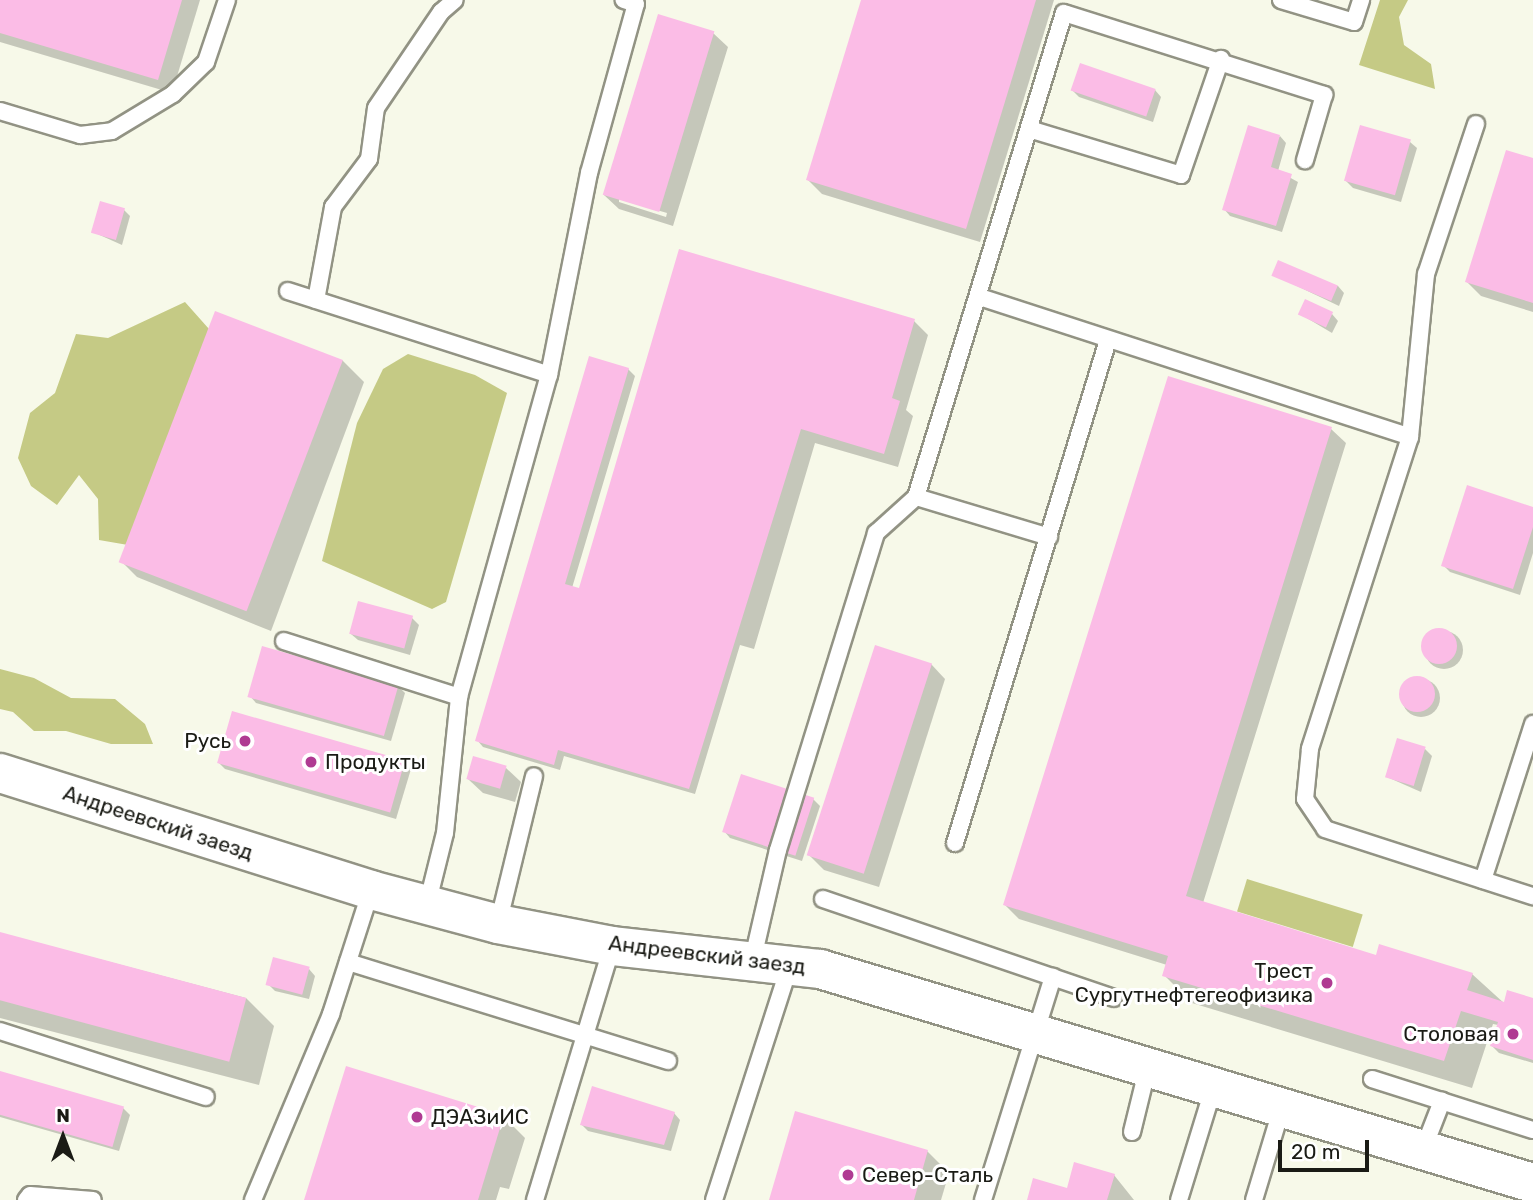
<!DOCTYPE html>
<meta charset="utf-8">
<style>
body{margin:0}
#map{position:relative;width:1533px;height:1200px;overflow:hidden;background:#f7f9e9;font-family:Rubik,sans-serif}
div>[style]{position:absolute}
.forest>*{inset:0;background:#c5ca85;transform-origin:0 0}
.shadow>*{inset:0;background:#0003}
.round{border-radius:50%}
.building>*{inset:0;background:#fbbce6;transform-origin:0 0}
.roads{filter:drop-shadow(2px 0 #929384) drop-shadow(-2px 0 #929384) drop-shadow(0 2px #929384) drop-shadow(0 -2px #929384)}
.service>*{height:16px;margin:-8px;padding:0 8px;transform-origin:8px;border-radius:8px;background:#fff}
.tertiary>*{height:38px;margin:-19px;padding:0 19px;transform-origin:19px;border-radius:19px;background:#fff}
.dots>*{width:19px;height:19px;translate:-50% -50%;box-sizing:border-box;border:4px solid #fff;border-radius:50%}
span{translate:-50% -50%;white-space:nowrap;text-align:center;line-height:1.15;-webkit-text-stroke:6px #fff;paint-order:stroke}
.poi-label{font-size:21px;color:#1a1b15}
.right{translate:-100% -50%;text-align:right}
.left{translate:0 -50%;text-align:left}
.street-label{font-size:21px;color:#1a1b15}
.north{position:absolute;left:28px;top:1102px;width:70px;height:70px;-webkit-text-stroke:5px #fff;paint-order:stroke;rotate:0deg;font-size:19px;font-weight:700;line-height:28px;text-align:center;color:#1a1b15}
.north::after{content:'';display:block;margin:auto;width:24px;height:32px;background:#1a1b15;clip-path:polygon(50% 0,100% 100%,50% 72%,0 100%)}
.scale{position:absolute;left:1278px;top:1140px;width:91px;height:32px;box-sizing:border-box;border:4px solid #1a1b15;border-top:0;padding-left:9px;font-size:21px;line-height:24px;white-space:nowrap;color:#1a1b15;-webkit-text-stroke:5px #fff;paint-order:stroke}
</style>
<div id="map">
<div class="forest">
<i style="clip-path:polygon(1380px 0,1408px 0,1399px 17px,1404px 45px,1431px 64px,1435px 89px,1359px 65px)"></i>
<i style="clip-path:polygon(185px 302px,209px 329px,128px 545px,99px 540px,98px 499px,79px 475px,57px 505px,31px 486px,18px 458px,30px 413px,55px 393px,76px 334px,108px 338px)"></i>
<i style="clip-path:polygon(408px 354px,475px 375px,507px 393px,446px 602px,432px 609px,322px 561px,357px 423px,383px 369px)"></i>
<i style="clip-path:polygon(0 669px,34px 678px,71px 698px,115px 699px,145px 724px,153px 744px,111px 744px,66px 731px,34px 731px,13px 712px,0 709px)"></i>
<i style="left:1247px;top:879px;width:121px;height:34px;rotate:17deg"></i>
</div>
<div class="shadow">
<i style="clip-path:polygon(0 0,200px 0,172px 93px,0 42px)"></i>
<i style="clip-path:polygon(863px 0,1054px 0,980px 242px,822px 194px,808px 180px)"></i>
<i style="clip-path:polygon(evenodd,713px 33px,728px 47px,673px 226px,619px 209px,604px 195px,713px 33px,619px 199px,667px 213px,666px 217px,619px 202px,619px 199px)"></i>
<i style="clip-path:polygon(1155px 90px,1161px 97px,1153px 122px,1079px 97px,1073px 91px)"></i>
<i style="clip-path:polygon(1280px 136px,1286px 143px,1278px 171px,1298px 182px,1282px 232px,1230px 216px,1224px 209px)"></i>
<i style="clip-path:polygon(1410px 142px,1417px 148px,1401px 202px,1353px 188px,1346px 181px)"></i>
<i style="clip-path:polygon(1533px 160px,1533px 312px,1481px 296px,1467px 282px)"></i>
<i style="clip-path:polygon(124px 210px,130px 216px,122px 245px,93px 232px)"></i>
<i style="clip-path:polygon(1274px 275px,1338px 286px,1344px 293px,1339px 306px)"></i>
<i style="clip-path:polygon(1300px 314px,1332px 314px,1338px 321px,1332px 333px)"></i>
<i style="clip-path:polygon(914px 321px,928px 335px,906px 410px,913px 416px,898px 467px,815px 443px,754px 649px,740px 645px,695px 794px,564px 756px,560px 770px,483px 747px,477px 740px,628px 369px,635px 376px,572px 588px,580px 590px)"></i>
<i style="clip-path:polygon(342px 360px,364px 382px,271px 631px,137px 577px,123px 563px)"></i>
<i style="clip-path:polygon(1331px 429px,1346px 443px,1203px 903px,1377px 957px,1472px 974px,1505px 1004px,1533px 1000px,1533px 1063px,1499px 1053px,1492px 1046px,1498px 1025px,1493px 1024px,1472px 1088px,1192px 1003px,1164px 975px,1167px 965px,1019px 919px,1005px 905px)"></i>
<i style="clip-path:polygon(1533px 508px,1533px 553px,1520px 595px,1450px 572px,1443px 565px)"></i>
<i style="clip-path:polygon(412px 618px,419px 625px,410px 655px,358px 640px,351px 634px)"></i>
<i class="round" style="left:1425px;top:631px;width:38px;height:38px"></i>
<i style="clip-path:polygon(931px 664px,945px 679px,879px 887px,824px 870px,810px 856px)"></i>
<i class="round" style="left:1402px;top:679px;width:38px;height:38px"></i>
<i style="clip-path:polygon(398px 686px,405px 693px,391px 741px,256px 703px,250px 696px)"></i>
<i style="clip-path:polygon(1425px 749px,1432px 756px,1421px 792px,1387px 777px)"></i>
<i style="clip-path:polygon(219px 763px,404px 763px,411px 769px,396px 819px,225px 769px)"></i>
<i style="clip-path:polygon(506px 768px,521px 782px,515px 802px,483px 793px,468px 779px)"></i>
<i style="clip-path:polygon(813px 799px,820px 806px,802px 861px,730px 838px,724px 831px)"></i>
<i style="clip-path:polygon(0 933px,246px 998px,274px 1026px,259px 1085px,0 1018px)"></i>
<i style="clip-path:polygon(309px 969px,315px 976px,309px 999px,275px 991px,268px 984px)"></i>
<i style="clip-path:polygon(0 1073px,123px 1108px,130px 1115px,119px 1151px,0 1117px)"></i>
<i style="clip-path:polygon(674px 1113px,680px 1120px,671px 1151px,588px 1131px,582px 1125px)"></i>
<i style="clip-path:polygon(503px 1116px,525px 1138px,509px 1189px,500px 1187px,496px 1200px,306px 1200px)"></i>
<i style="clip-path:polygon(927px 1151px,949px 1173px,941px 1200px,770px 1200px)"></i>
<i style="clip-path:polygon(1114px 1175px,1134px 1200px,1029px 1200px,1068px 1190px)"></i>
</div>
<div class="building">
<i style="clip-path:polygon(0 0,182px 0,158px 80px,0 33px)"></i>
<i style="clip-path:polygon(861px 0,1036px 0,966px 229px,806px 180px)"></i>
<i style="left:658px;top:14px;width:59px;height:189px;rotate:17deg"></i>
<i style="left:1080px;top:63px;width:80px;height:29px;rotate:19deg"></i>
<i style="clip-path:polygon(1248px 125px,1280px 135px,1271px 167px,1292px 174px,1276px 226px,1222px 210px)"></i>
<i style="left:1360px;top:125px;width:53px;height:58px;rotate:16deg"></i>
<i style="clip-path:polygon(1506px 150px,1533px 158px,1533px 303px,1465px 282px)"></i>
<i style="left:100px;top:201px;width:26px;height:33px;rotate:16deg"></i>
<i style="clip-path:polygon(679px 249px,915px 319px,892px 398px,900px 401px,884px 454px,801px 429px,689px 789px,558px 750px,554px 765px,475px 741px,589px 356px,629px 368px,565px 584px,579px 588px)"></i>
<i style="left:1278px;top:260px;width:65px;height:17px;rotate:23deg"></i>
<i style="left:1305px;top:299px;width:31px;height:17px;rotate:25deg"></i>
<i style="left:215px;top:311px;width:137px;height:269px;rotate:21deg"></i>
<i style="clip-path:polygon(1168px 376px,1332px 427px,1186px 896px,1376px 955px,1379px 944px,1473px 973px,1467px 990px,1504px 1002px,1507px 990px,1533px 998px,1533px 1060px,1490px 1046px,1498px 1022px,1461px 1011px,1444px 1061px,1162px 976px,1168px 956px,1003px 905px)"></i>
<i style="clip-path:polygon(1467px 485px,1533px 507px,1533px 527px,1513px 589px,1441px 566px)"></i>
<i style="left:358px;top:601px;width:57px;height:34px;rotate:15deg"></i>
<i class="round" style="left:1421px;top:628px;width:36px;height:36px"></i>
<i style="left:875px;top:645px;width:60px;height:221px;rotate:18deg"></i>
<i style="left:262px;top:646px;width:142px;height:53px;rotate:16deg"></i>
<i class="round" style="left:1399px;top:676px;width:36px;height:36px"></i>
<i style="left:232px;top:711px;width:180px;height:54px;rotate:16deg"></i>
<i style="left:1397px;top:738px;width:30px;height:41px;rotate:17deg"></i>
<i style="left:473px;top:756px;width:35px;height:24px;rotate:16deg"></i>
<i style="left:741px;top:774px;width:77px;height:61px;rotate:18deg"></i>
<i style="left:0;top:932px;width:255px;height:66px;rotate:15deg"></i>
<i style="left:273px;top:957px;width:38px;height:29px;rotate:15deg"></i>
<i style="clip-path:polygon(346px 1066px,504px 1115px,478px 1200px,304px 1200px)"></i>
<i style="left:0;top:1071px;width:129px;height:42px;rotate:16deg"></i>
<i style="clip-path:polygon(592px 1086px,675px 1112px,664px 1145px,580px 1125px)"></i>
<i style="clip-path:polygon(795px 1111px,928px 1150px,914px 1200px,769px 1200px)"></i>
<i style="clip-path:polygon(1074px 1162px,1115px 1174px,1107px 1200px,1027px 1200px,1033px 1178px,1067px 1188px)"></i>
</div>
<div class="roads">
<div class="service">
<i style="left:1281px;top:0;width:76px;rotate:16.8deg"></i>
<i style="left:1354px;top:22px;width:23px;rotate:-72deg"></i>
<i style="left:0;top:111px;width:84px;rotate:16.7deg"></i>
<i style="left:80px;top:135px;width:32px;rotate:-7deg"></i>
<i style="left:112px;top:131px;width:71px;rotate:-31.2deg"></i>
<i style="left:173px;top:94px;width:46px;rotate:-44.1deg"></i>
<i style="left:206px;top:62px;width:65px;rotate:-71.3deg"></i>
<i style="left:1476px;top:124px;width:158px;rotate:108.4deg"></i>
<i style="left:1426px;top:274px;width:164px;rotate:95.6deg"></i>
<i style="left:1410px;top:437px;width:328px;rotate:107.8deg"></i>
<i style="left:1310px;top:749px;width:50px;rotate:95.7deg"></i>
<i style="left:1305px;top:799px;width:36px;rotate:56deg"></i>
<i style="left:1325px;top:829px;width:219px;rotate:17.9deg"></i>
<i style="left:1029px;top:129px;width:159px;rotate:16.8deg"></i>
<i style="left:1181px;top:175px;width:123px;rotate:-71deg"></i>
<i style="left:288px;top:291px;width:274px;rotate:17.8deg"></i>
<i style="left:980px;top:297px;width:452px;rotate:18deg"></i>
<i style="left:316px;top:300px;width:95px;rotate:-79.6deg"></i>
<i style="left:333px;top:207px;width:60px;rotate:-53.1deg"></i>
<i style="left:369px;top:159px;width:51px;rotate:-82.2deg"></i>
<i style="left:376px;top:108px;width:116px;rotate:-55.9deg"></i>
<i style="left:441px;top:12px;width:18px;rotate:-41deg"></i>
<i style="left:916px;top:497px;width:139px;rotate:16.7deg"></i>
<i style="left:284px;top:641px;width:184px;rotate:17.7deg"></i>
<i style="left:955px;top:843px;width:526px;rotate:-73.08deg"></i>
<i style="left:1483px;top:880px;width:164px;rotate:-72.2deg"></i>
<i style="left:823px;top:899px;width:307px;rotate:18.8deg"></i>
<i style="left:427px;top:905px;width:74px;rotate:-76deg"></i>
<i style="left:445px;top:833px;width:137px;rotate:-84.1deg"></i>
<i style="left:459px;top:697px;width:334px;rotate:-74.4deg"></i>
<i style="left:549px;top:375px;width:206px;rotate:-78.8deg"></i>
<i style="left:589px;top:173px;width:175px;rotate:-74.5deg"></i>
<i style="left:636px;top:4px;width:13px;rotate:-162deg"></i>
<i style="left:498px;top:924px;width:152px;rotate:-76.3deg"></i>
<i style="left:753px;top:958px;width:111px;rotate:-77deg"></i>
<i style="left:778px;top:850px;width:332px;rotate:-72.8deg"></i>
<i style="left:876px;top:533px;width:54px;rotate:-42deg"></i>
<i style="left:916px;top:497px;width:506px;rotate:-73deg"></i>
<i style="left:1064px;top:13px;width:273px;rotate:17.5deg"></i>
<i style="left:1324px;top:95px;width:68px;rotate:106.3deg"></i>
<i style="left:348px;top:962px;width:335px;rotate:17.2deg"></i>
<i style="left:0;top:1031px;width:216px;rotate:17.8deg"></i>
<i style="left:1372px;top:1079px;width:169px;rotate:17.6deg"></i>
<i style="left:1132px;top:1132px;width:67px;rotate:-76.2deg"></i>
<i style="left:1423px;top:1150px;width:53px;rotate:-68.8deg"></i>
<i style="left:26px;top:1200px;width:6px;rotate:-51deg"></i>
<i style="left:30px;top:1195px;width:63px;rotate:4.5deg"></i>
<i style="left:253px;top:1200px;width:202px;rotate:-67.2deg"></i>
<i style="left:331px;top:1014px;width:130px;rotate:-72.1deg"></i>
<i style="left:535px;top:1200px;width:265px;rotate:-73.1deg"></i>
<i style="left:714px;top:1200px;width:247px;rotate:-72.1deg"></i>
<i style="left:983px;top:1200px;width:234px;rotate:-72.6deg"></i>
<i style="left:1179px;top:1200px;width:119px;rotate:-72.9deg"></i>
<i style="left:1254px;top:1200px;width:97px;rotate:-73.2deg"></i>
</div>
<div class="tertiary">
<i style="left:0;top:773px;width:389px;rotate:17.5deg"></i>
<i style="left:371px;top:890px;width:131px;rotate:15deg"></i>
<i style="left:498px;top:924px;width:116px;rotate:10.9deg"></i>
<i style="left:612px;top:946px;width:209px;rotate:6.3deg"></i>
<i style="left:820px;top:969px;width:744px;rotate:16.71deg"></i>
</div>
</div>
<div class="dots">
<i style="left:245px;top:741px;background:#af3a92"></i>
<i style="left:311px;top:762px;background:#af3a92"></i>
<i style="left:1327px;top:983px;background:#af3a92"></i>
<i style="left:1513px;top:1034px;background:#af3a92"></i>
<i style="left:417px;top:1117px;background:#af3a92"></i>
<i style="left:848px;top:1175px;background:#af3a92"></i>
</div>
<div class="poi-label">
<span class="right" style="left:231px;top:741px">Русь</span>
<span class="left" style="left:325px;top:762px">Продукты</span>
<span class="right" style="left:1313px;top:983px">Трест<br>Сургутнефтегеофизика</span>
<span class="right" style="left:1499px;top:1034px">Столовая</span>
<span class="left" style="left:431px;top:1117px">ДЭАЗиИС</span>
<span class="left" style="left:862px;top:1175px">Север-Сталь</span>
</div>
<div class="street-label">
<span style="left:158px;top:823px;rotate:18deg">Андреевский заезд</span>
<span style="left:707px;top:955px;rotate:7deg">Андреевский заезд</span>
</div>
<div class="north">N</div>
<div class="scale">20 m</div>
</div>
